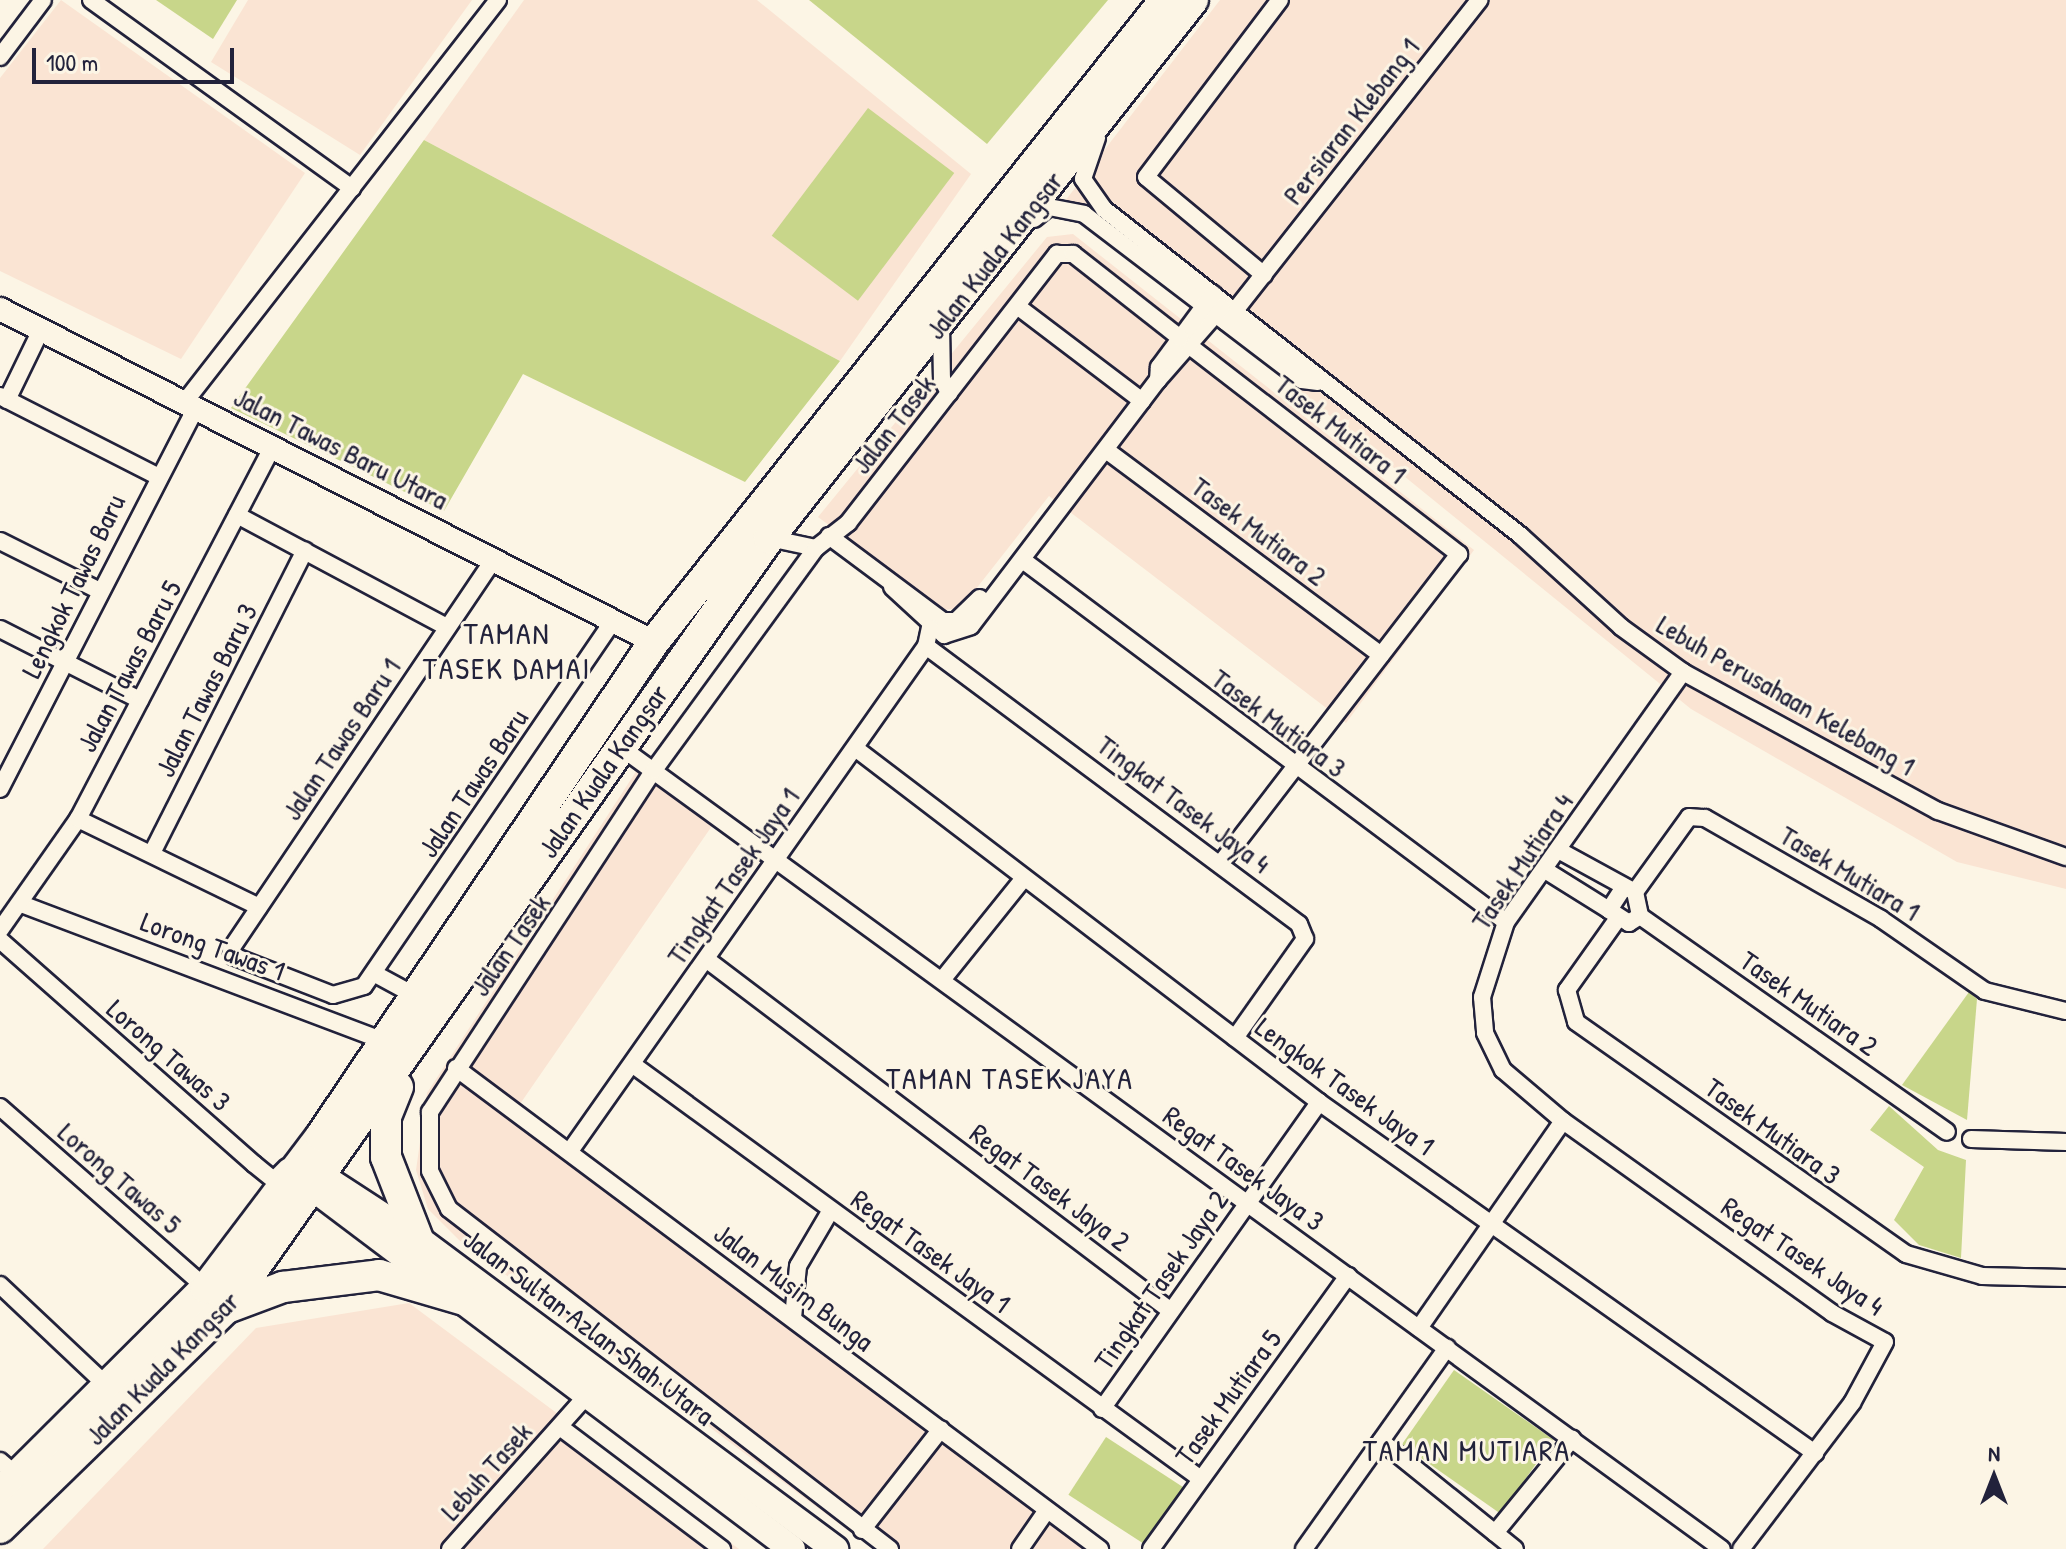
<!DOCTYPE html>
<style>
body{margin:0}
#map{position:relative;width:2066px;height:1549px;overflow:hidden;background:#fcf5e5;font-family:"Patrick Hand",sans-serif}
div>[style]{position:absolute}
.built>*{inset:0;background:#fae4d3}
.green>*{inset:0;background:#c8d68a;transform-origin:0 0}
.roads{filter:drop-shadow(2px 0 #22223b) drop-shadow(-2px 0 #22223b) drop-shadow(0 2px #22223b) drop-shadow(0 -2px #22223b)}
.street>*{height:16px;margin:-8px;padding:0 8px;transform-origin:8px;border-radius:8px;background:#fcf5e5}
.secondary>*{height:22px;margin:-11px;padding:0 11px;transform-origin:11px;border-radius:11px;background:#fcf5e5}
.primary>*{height:26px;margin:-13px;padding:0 13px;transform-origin:13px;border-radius:13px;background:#fcf5e5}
.highway>*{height:30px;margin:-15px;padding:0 15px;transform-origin:15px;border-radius:15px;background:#fcf5e5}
span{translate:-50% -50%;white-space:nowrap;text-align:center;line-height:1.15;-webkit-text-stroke:6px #fcf5e5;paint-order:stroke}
.street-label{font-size:28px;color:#22223b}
.neighbourhood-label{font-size:30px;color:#22223b;letter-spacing:2px}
.north{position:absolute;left:1954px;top:1437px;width:80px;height:80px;-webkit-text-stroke:6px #fcf5e5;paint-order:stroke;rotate:0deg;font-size:22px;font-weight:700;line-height:32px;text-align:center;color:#22223b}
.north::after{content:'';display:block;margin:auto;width:28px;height:36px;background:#22223b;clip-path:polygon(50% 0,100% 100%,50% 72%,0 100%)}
.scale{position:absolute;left:32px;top:48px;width:202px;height:36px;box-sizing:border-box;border:4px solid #22223b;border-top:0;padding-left:10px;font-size:24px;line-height:28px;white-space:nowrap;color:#22223b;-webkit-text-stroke:6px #fcf5e5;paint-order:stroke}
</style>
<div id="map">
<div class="built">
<i style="clip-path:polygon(61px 0,305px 173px,181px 359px,0 271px,0 78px)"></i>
<i style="clip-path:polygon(248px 0,472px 0,360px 155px,211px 62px)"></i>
<i style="clip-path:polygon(524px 0,757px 0,971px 174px,840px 361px,424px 140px)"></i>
<i style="clip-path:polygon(1220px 0,2066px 0,2066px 889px,1957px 862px,1691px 709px,1065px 201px)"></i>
<i style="clip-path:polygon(1073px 234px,1474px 550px,1346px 723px,1049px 496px,961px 608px,944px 610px,818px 517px,1047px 237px)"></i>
<i style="clip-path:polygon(639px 767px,714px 823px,520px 1104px,1111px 1549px,873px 1549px,459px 1240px,428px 1209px,416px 1170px,427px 1093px)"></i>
<i style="clip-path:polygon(409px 1303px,739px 1549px,43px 1549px,256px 1328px)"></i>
</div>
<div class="green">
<i style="clip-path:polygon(156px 0,237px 0,213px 39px)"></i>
<i style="clip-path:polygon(809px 0,1108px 0,987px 144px)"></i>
<i style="left:868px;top:108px;width:108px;height:160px;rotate:37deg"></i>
<i style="clip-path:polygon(424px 140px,840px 361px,745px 482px,523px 374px,444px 511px,231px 408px)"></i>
<i style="clip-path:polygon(1969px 992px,1977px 999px,1967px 1120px,1902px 1085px)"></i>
<i style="clip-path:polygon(1889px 1106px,1938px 1150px,1966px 1160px,1961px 1258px,1919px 1245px,1894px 1220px,1924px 1167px,1870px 1130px)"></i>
<i style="left:1454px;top:1370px;width:121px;height:91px;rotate:35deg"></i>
<i style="left:1106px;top:1437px;width:94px;height:69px;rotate:33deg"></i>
</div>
<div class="roads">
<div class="street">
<i style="left:91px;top:0;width:322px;rotate:35.8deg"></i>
<i style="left:0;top:57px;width:71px;rotate:-53deg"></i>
<i style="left:1097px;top:138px;width:43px;rotate:108.9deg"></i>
<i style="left:1083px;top:179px;width:37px;rotate:55deg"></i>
<i style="left:1104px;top:209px;width:529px;rotate:38.08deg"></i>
<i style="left:1520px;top:535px;width:137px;rotate:42.3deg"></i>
<i style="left:1621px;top:627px;width:77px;rotate:36deg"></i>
<i style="left:1683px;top:672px;width:290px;rotate:28.6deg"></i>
<i style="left:1938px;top:811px;width:136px;rotate:19.8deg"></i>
<i style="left:1034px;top:219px;width:19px;rotate:-39deg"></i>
<i style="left:1049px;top:207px;width:36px;rotate:11deg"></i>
<i style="left:1084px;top:214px;width:274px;rotate:37.3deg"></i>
<i style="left:1302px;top:380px;width:16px;rotate:7deg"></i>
<i style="left:1264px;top:275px;width:153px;rotate:-140.3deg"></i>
<i style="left:1146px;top:177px;width:222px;rotate:-52.9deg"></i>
<i style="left:1017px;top:306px;width:157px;rotate:37.2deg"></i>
<i style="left:1226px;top:322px;width:410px;rotate:-51.8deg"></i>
<i style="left:941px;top:324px;width:55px;rotate:89deg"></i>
<i style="left:942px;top:379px;width:16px;rotate:63deg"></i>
<i style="left:1191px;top:347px;width:339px;rotate:37.7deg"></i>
<i style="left:1459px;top:554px;width:390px;rotate:127.6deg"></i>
<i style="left:1158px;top:380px;width:97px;rotate:-48.8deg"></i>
<i style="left:0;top:396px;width:176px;rotate:27deg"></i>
<i style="left:7px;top:400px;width:78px;rotate:-64.1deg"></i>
<i style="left:184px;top:403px;width:511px;rotate:-52.08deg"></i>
<i style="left:1106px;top:450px;width:343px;rotate:36.7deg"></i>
<i style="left:237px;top:515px;width:238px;rotate:28.1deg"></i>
<i style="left:829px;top:536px;width:142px;rotate:36.7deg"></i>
<i style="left:943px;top:621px;width:13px"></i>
<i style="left:956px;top:621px;width:33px;rotate:-44deg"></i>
<i style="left:769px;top:538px;width:48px;rotate:12deg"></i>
<i style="left:0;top:541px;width:112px;rotate:26.6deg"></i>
<i style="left:494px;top:559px;width:470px;rotate:124deg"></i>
<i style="left:231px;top:949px;width:7px;rotate:74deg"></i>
<i style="left:233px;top:956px;width:107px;rotate:21.3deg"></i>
<i style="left:333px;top:995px;width:32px;rotate:-16deg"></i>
<i style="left:364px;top:986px;width:443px;rotate:-55.7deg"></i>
<i style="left:1024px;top:561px;width:602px;rotate:36.83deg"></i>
<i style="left:892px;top:587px;width:71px;rotate:42.7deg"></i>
<i style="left:944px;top:635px;width:28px;rotate:-18deg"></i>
<i style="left:971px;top:626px;width:309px;rotate:-52.8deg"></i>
<i style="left:1158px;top:380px;width:13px;rotate:-86deg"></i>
<i style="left:1159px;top:367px;width:91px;rotate:-53.5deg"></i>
<i style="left:0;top:629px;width:157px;rotate:26.9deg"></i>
<i style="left:926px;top:646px;width:465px;rotate:36.7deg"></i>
<i style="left:1299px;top:924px;width:16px;rotate:68deg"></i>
<i style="left:1305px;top:939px;width:121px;rotate:125.3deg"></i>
<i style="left:1683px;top:672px;width:306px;rotate:125.3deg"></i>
<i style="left:1506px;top:922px;width:79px;rotate:107.7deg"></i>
<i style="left:1482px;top:997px;width:36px;rotate:85deg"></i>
<i style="left:1485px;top:1033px;width:41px;rotate:64.1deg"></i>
<i style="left:1503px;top:1070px;width:79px;rotate:40.4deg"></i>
<i style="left:1563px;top:1121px;width:330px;rotate:35.5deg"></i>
<i style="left:1832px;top:1313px;width:60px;rotate:28.7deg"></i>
<i style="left:1885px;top:1342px;width:69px;rotate:118.4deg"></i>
<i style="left:1852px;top:1403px;width:183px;rotate:127.2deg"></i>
<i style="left:619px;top:746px;width:1364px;rotate:36.06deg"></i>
<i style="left:855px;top:748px;width:584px;rotate:37.34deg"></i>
<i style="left:1319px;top:1102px;width:608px;rotate:35.29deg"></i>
<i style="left:0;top:789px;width:427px;rotate:-62.8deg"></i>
<i style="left:78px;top:819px;width:201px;rotate:25.9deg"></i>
<i style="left:1560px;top:851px;width:85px;rotate:28.7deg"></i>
<i style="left:1635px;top:892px;width:25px;rotate:78deg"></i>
<i style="left:1640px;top:916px;width:13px;rotate:148deg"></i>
<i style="left:1629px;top:923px;width:24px;rotate:-147deg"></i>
<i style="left:1609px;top:910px;width:24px;rotate:-57deg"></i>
<i style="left:152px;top:853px;width:339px;rotate:-63.2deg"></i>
<i style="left:1545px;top:870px;width:75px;rotate:32deg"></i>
<i style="left:1635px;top:892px;width:92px;rotate:-54.2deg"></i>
<i style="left:1689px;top:817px;width:16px;rotate:4deg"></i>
<i style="left:1705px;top:818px;width:203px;rotate:29.8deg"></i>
<i style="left:1881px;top:919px;width:126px;rotate:34.7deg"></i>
<i style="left:1985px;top:991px;width:83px;rotate:13.9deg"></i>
<i style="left:24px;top:905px;width:384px;rotate:20.7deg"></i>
<i style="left:1640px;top:916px;width:375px;rotate:35.1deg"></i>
<i style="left:1616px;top:921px;width:85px;rotate:125.4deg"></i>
<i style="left:1567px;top:990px;width:33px;rotate:74deg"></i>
<i style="left:1576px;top:1022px;width:403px;rotate:35.1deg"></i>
<i style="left:1906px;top:1254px;width:79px;rotate:16.1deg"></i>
<i style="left:1982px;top:1276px;width:84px;rotate:1.4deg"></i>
<i style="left:0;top:930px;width:136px;rotate:-54.9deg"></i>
<i style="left:78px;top:819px;width:421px;rotate:-62.4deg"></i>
<i style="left:0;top:940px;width:339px;rotate:41.4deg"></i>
<i style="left:254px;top:1164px;width:26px;rotate:39deg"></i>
<i style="left:274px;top:1180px;width:18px;rotate:-45deg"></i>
<i style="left:706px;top:959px;width:583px;rotate:37.13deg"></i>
<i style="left:377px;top:975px;width:42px;rotate:28.4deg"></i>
<i style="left:942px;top:980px;width:131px;rotate:-51.2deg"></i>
<i style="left:632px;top:1064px;width:704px;rotate:36.11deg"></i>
<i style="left:456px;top:1068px;width:804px;rotate:36.76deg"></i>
<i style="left:0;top:1107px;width:274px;rotate:41.3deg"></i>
<i style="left:1971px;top:1139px;width:95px;rotate:1.8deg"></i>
<i style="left:570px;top:1151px;width:618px;rotate:-54.82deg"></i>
<i style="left:926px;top:646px;width:19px;rotate:-78deg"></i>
<i style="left:0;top:1285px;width:146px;rotate:43.3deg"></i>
<i style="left:793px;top:1318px;width:52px;rotate:-84.5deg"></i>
<i style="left:798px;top:1266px;width:65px;rotate:-59.5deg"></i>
<i style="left:1419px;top:1328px;width:252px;rotate:-55.2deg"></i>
<i style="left:1102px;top:1409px;width:376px;rotate:-54.7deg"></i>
<i style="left:560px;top:1427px;width:203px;rotate:37deg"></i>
<i style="left:1381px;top:1441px;width:172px;rotate:38.9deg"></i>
<i style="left:0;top:1461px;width:21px;rotate:41deg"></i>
<i style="left:862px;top:1530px;width:128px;rotate:-52deg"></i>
<i style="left:1495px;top:1533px;width:122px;rotate:-50.7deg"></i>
<i style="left:450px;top:1549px;width:208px;rotate:-48.3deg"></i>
<i style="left:890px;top:1549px;width:557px;rotate:-142.37deg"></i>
<i style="left:449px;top:1209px;width:42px;rotate:-116.6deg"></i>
<i style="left:430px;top:1171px;width:59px;rotate:-90deg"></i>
<i style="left:430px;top:1112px;width:409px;rotate:-56.8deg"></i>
<i style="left:654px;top:770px;width:275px;rotate:-53.9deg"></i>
<i style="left:816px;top:548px;width:41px;rotate:-38deg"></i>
<i style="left:848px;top:523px;width:341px;rotate:-52.2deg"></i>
<i style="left:1057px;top:254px;width:16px"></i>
<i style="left:1073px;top:254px;width:136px;rotate:38.1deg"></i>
<i style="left:1020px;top:1549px;width:47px;rotate:-55.3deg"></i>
<i style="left:1151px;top:1549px;width:337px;rotate:-54.2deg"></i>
<i style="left:1304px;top:1549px;width:247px;rotate:-54.6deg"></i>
</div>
<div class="secondary">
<i style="left:0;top:309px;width:734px;rotate:26.98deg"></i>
</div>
<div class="primary">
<i style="left:304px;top:1165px;width:136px;rotate:33deg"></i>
<i style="left:418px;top:1239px;width:520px;rotate:36.63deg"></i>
<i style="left:304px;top:1169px;width:24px;rotate:60deg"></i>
<i style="left:316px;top:1190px;width:596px;rotate:37.02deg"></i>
</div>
<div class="highway">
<i style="left:398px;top:1087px;width:32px;rotate:112deg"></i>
<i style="left:386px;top:1117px;width:40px;rotate:90deg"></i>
<i style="left:386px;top:1157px;width:88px;rotate:68.7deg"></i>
<i style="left:227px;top:1308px;width:60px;rotate:-20.6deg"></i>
<i style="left:283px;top:1287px;width:97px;rotate:-7.1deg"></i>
<i style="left:379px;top:1275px;width:89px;rotate:16.4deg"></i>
<i style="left:0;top:1493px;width:291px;rotate:-44.9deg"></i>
<i style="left:206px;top:1288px;width:191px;rotate:-52.9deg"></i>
<i style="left:321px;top:1136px;width:596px;rotate:-56.02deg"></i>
<i style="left:654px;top:642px;width:821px;rotate:-51.48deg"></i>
<i style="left:0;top:1528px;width:315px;rotate:-44.2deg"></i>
<i style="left:226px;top:1308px;width:942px;rotate:-54.81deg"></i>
<i style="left:769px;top:538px;width:685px;rotate:-51.76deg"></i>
</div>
</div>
<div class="street-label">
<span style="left:1351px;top:121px;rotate:-52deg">Persiaran Klebang 1</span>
<span style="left:994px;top:255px;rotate:-52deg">Jalan Kuala Kangsar</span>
<span style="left:893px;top:424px;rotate:-52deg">Jalan Tasek</span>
<span style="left:1341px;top:429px;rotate:38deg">Tasek Mutiara 1</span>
<span style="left:341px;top:448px;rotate:27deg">Jalan Tawas Baru Utara</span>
<span style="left:1259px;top:531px;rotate:37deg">Tasek Mutiara 2</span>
<span style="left:73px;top:586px;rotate:-64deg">Lengkok Tawas Baru</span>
<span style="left:129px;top:666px;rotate:-62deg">Jalan Tawas Baru 5</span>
<span style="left:206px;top:690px;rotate:-63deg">Jalan Tawas Baru 3</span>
<span style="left:1786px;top:695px;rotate:30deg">Lebuh Perusahaan Kelebang 1</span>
<span style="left:1279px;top:723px;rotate:37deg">Tasek Mutiara 3</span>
<span style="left:341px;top:739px;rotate:-56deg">Jalan Tawas Baru 1</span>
<span style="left:603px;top:771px;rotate:-55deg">Jalan Kuala Kangsar</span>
<span style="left:473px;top:783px;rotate:-56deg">Jalan Tawas Baru</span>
<span style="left:1184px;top:804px;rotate:37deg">Tingkat Tasek Jaya 4</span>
<span style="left:1522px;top:861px;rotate:-56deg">Tasek Mutiara 4</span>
<span style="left:1850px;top:873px;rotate:31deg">Tasek Mutiara 1</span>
<span style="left:733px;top:876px;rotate:-55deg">Tingkat Tasek Jaya 1</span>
<span style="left:510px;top:945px;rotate:-55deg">Jalan Tasek</span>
<span style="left:213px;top:946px;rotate:20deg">Lorong Tawas 1</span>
<span style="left:1809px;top:1003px;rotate:35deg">Tasek Mutiara 2</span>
<span style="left:169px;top:1055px;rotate:41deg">Lorong Tawas 3</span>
<span style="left:1345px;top:1086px;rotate:36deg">Lengkok Tasek Jaya 1</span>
<span style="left:1773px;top:1131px;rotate:36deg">Tasek Mutiara 3</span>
<span style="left:1244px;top:1168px;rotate:36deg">Regat Tasek Jaya 3</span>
<span style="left:120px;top:1178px;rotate:41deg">Lorong Tawas 5</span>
<span style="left:1050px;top:1187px;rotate:37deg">Regat Tasek Jaya 2</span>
<span style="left:931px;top:1251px;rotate:36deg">Regat Tasek Jaya 1</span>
<span style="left:1803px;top:1256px;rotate:34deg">Regat Tasek Jaya 4</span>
<span style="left:1161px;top:1280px;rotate:-55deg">Tingkat Tasek Jaya 2</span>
<span style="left:794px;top:1287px;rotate:37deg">Jalan Musim Bunga</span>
<span style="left:589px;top:1327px;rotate:37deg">Jalan Sultan Azlan Shah Utara</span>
<span style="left:162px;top:1368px;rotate:-45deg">Jalan Kuala Kangsar</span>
<span style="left:1228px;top:1397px;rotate:-54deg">Tasek Mutiara 5</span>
<span style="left:486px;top:1471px;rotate:-48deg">Lebuh Tasek</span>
</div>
<div class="neighbourhood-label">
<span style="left:507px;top:650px">TAMAN<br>TASEK DAMAI</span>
<span style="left:1010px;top:1078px">TAMAN TASEK JAYA</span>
<span style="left:1467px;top:1450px">TAMAN MUTIARA</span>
</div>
<div class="north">N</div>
<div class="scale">100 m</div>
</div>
